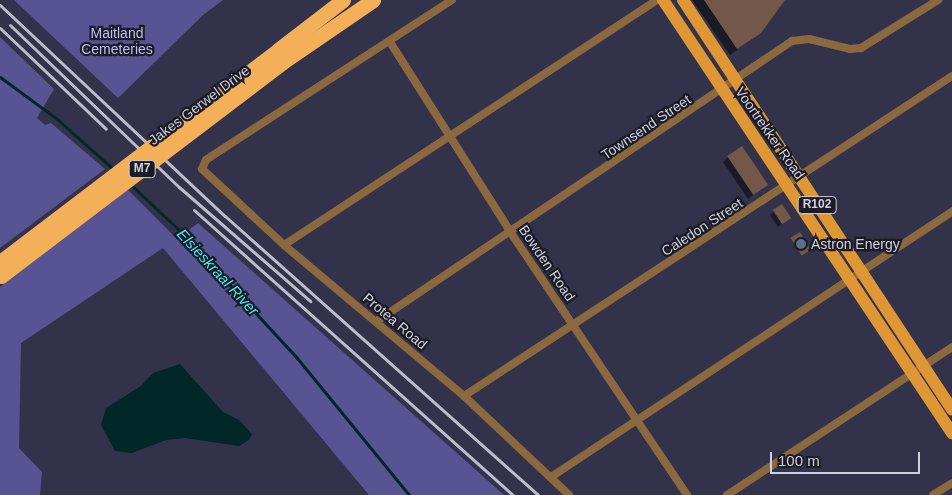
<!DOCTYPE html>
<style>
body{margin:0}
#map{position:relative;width:952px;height:495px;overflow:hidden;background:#32324a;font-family:Helvetica,sans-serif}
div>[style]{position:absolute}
.green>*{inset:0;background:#585494}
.water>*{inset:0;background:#012728}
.shadow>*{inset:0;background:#0007}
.stream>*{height:3px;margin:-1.5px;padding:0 1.5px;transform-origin:1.5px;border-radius:1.5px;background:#012728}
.building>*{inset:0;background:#735749;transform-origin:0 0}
.street>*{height:8px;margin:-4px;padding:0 4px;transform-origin:4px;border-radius:4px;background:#8b683e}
.primary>*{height:12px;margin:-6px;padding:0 6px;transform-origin:6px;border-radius:6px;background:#df9735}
.highway>*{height:15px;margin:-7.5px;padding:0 7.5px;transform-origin:7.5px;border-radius:7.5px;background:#f4af59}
.rail>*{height:3px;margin:-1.5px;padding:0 1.5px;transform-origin:1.5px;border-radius:1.5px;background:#bbbccc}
.highway-bridge>*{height:15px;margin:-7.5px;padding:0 7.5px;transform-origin:7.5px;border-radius:7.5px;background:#f4af59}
.dots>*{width:14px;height:14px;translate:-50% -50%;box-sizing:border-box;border:2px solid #1b1b26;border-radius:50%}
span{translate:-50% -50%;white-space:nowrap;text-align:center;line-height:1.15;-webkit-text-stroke:4.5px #1b1b26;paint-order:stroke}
.shield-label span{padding:1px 4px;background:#1b1b26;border:1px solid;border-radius:4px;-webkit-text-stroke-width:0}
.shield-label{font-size:12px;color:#cfd0df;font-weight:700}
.park-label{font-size:14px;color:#bfbef7}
.street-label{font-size:14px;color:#cfd0df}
.poi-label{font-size:14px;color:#cfd0df}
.left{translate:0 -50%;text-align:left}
.water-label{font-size:15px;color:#43ecf0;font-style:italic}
.scale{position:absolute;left:770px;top:452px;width:150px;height:22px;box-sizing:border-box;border:2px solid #cfd0df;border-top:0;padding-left:6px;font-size:15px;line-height:18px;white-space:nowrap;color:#cfd0df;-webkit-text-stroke:4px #1b1b26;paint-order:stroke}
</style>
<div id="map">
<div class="green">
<i style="clip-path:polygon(14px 0,223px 0,203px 15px,118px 98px)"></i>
<i style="clip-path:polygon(0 37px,54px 89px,37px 118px,45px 125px,51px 123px,105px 169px,0 248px)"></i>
<i style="clip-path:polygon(128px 190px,177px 239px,198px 223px,504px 495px,369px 495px,163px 248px,21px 343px,19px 448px,42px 472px,40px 495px,0 495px,0 287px)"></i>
</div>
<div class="water">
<i style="clip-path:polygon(180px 364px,223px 412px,239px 420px,252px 434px,249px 440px,239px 446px,185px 438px,166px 440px,132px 453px,115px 451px,101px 425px,106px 408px,141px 386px,153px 373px)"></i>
</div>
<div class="shadow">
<i style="clip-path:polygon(692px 0,783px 0,760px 32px,730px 55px)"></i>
<i style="clip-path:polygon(728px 157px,766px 185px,748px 199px,723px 162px)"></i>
<i style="clip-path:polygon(782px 206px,789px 218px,778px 227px,770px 215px)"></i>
<i style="clip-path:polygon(792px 239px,808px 251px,801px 256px)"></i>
</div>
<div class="stream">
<i style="left:0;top:77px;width:71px;rotate:36.4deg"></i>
<i style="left:57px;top:119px;width:75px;rotate:41.8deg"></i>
<i style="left:129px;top:183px;width:69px;rotate:43.2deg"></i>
<i style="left:179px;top:230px;width:174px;rotate:47.3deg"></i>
<i style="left:297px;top:358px;width:177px;rotate:50.7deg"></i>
</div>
<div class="building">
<i style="clip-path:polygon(704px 0,785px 0,761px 33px,737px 49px)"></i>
<i style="left:742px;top:146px;width:47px;height:18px;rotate:56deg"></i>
<i style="left:782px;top:204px;width:17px;height:11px;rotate:57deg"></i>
<i style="left:800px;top:232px;width:21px;height:11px;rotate:59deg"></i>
</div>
<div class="street">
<i style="left:452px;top:0;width:293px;rotate:147deg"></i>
<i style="left:206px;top:160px;width:10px;rotate:114deg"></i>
<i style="left:202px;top:169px;width:112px;rotate:42.8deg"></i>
<i style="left:284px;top:245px;width:235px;rotate:40deg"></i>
<i style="left:464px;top:396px;width:144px;rotate:43.3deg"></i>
<i style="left:390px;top:42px;width:226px;rotate:57.6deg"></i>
<i style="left:511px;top:233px;width:316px;rotate:56.1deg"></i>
<i style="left:284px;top:245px;width:446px;rotate:-33.3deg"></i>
<i style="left:377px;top:321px;width:501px;rotate:-34.01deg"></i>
<i style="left:792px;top:41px;width:17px;rotate:-7deg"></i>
<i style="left:809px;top:39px;width:42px;rotate:13.7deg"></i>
<i style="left:850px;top:49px;width:11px;rotate:-5deg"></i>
<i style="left:861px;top:48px;width:91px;rotate:-31.9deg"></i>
<i style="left:464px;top:396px;width:584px;rotate:-33.25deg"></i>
<i style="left:551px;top:477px;width:481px;rotate:-33.5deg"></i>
<i style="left:727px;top:495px;width:269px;rotate:-33.3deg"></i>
<i style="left:933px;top:495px;width:22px;rotate:-32deg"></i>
</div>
<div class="primary">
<i style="left:663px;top:0;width:521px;rotate:56.28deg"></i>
<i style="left:683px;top:0;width:490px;rotate:56.7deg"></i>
</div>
<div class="highway">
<i style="left:278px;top:50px;width:82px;rotate:-37.6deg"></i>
<i style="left:284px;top:61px;width:108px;rotate:-34.4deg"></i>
</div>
<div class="rail">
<i style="left:0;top:5px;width:308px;rotate:43.2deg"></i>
<i style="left:225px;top:216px;width:419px;rotate:41.7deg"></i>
<i style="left:10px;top:25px;width:234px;rotate:43.8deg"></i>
<i style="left:179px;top:187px;width:174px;rotate:41deg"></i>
<i style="left:0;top:28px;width:146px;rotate:43.6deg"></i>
<i style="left:194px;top:210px;width:428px;rotate:41.8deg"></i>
</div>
<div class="highway-bridge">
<i style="left:0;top:262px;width:350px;rotate:-37.3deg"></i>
<i style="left:1px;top:276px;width:355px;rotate:-37.2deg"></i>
</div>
<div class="dots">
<i style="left:801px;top:244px;background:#5c6f8a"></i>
</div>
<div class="shield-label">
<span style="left:142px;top:169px">M7</span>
<span style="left:817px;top:205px">R102</span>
</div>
<div class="park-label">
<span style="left:117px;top:41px">Maitland<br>Cemeteries</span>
</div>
<div class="street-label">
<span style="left:199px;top:105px;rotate:-37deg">Jakes Gerwel Drive</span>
<span style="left:646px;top:127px;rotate:-34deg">Townsend Street</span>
<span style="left:770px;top:133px;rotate:55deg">Voortrekker Road</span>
<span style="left:702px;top:227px;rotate:-33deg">Caledon Street</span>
<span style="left:547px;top:263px;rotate:56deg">Bowden Road</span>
<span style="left:395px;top:321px;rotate:40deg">Protea Road</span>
</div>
<div class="poi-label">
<span class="left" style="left:811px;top:244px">Astron Energy</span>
</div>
<div class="water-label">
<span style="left:218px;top:272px;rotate:47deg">Elsieskraal River</span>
</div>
<div class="scale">100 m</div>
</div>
